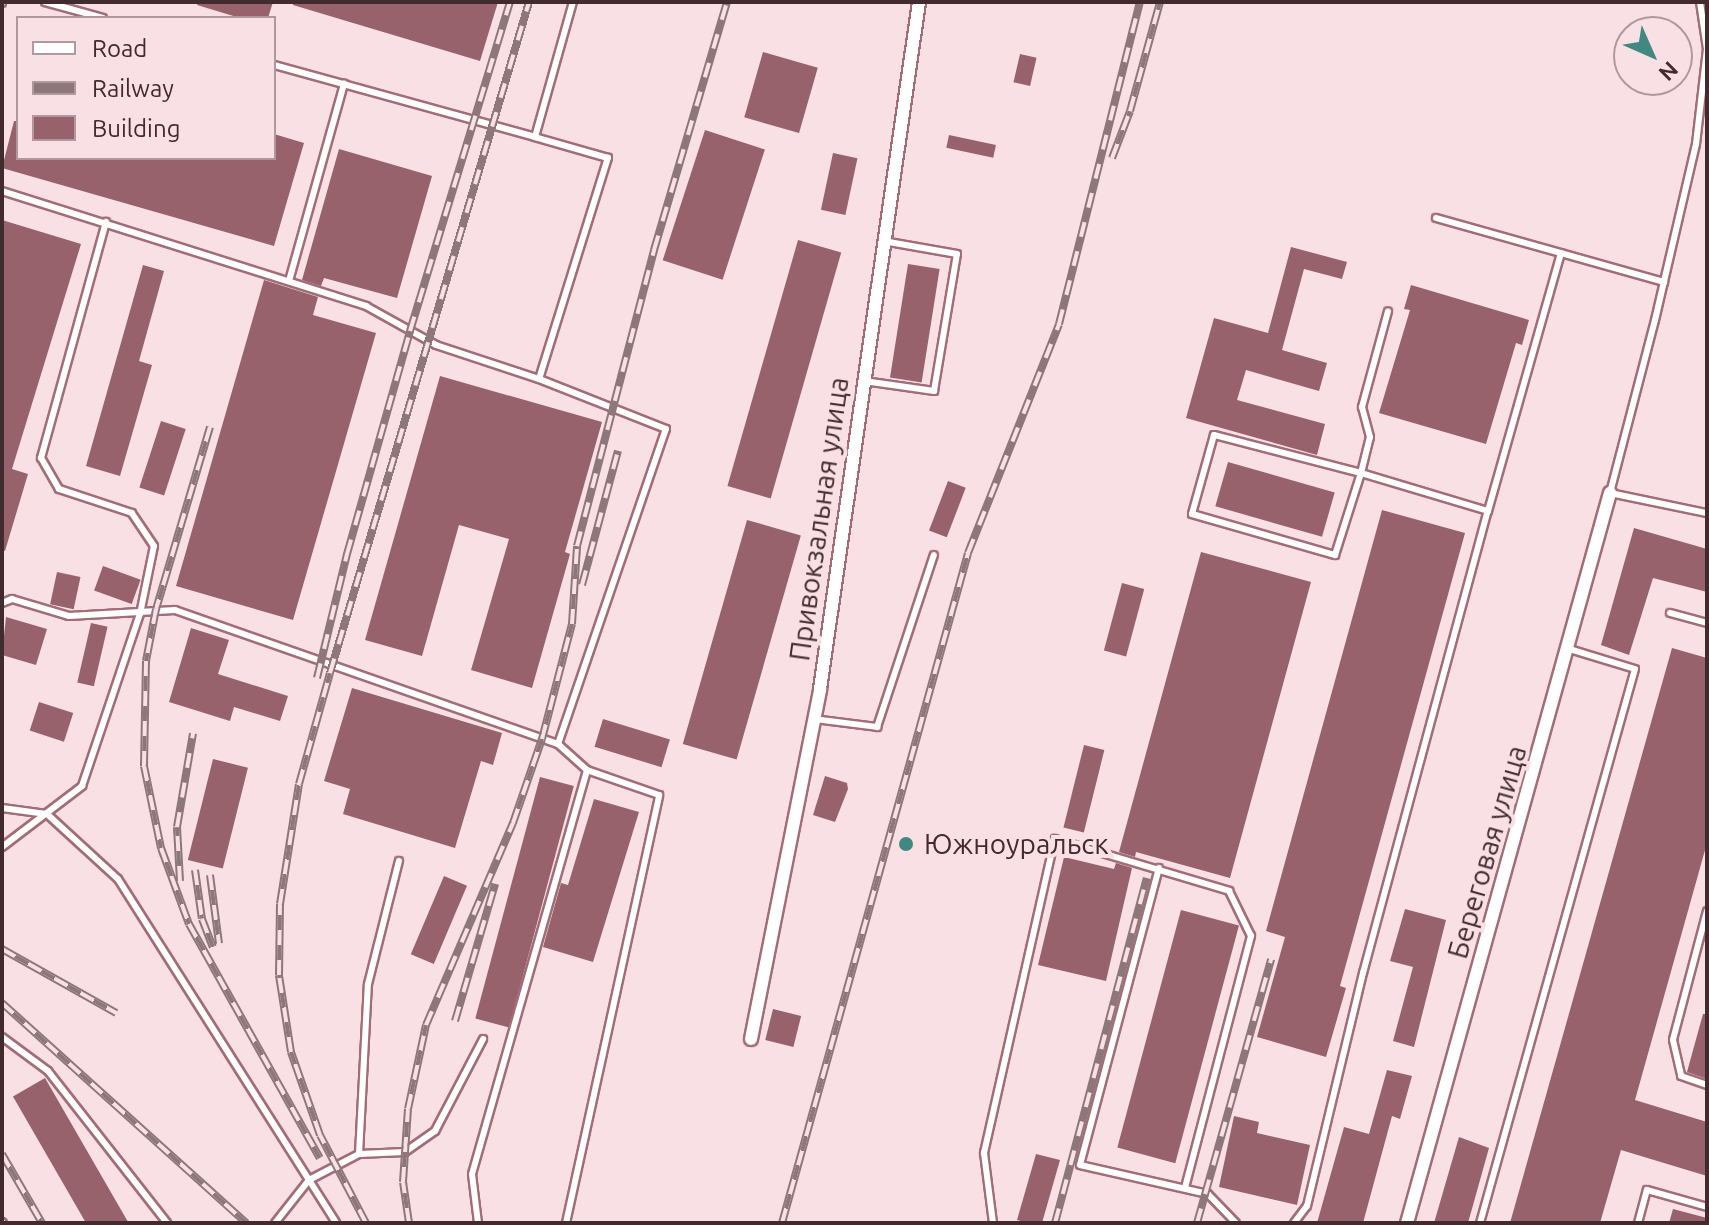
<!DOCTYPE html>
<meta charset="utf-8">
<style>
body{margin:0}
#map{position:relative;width:1709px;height:1225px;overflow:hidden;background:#f9e0e4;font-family:Ubuntu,sans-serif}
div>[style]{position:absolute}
.building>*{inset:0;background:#97626c;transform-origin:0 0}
.roads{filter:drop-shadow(2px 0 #a26d77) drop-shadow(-2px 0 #a26d77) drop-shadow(0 2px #a26d77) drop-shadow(0 -2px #a26d77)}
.service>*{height:6px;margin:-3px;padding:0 3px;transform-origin:3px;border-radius:3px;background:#fff}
.minor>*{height:12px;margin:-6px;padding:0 6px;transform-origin:6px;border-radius:6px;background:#fff}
.rail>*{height:8px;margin-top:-4px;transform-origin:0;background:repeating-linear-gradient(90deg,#f9e0e4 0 15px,#8e777b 0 30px);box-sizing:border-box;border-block:2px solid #8e777b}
.dots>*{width:22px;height:22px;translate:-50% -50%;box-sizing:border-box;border:4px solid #f9e0e4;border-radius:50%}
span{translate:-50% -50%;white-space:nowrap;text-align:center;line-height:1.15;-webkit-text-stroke:8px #f9e0e4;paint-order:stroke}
.street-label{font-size:28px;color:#422b2f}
.poi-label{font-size:28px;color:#422b2f}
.left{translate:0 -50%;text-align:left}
.frame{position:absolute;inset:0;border:4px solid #422b2f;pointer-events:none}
.legend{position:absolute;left:16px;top:16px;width:260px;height:144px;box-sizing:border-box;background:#f9e0e4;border:2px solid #b0989c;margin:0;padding:10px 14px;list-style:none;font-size:24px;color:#422b2f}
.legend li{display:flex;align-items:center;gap:16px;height:40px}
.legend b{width:40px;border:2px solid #b0989c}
.north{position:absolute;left:1613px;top:16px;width:80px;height:80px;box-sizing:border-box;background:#f9e0e4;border:2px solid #b0989c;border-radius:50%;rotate:135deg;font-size:22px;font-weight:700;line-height:32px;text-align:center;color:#422b2f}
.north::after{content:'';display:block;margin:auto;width:28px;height:36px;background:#418881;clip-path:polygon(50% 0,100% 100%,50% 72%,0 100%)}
</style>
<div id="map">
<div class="building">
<i style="clip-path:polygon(198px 2px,273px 2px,268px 18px,240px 18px,197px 5px)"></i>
<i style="clip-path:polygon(293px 2px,498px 2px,480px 61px,293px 5px)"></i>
<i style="left:763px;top:52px;width:57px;height:68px;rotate:16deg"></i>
<i style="left:1020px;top:54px;width:17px;height:29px;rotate:13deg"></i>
<i style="clip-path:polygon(14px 121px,18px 121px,18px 158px,274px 158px,274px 134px,304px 143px,274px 246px,2px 168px)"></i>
<i style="left:705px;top:130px;width:63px;height:137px;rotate:18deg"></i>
<i style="left:949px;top:135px;width:48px;height:13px;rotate:12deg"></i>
<i style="clip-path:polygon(339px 149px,432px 176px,397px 298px,324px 278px,321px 286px,302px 280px)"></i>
<i style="left:833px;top:153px;width:25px;height:58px;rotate:12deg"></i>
<i style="clip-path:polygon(2px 220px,81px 244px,12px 469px,28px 474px,5px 551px,2px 550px)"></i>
<i style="left:798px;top:240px;width:45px;height:256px;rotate:16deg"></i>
<i style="clip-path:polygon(1291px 247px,1347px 262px,1342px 279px,1304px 269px,1282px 350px,1327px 363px,1319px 391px,1246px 370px,1237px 400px,1325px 424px,1317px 455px,1186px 418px,1214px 318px,1268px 333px)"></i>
<i style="left:908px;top:264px;width:32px;height:115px;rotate:9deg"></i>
<i style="clip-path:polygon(143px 265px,164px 271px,139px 361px,152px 365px,120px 476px,86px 466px)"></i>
<i style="clip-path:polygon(264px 280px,318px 297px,313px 315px,376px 333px,293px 620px,176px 586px)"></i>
<i style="clip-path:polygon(1411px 285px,1529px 320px,1522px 345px,1516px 343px,1486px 444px,1379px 413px,1410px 310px,1404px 309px)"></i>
<i style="clip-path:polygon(440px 376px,602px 422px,565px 552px,570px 554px,532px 688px,471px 670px,509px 539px,459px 525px,422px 656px,365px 640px)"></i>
<i style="left:161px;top:421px;width:26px;height:70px;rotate:18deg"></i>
<i style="left:1228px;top:462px;width:111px;height:46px;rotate:16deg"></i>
<i style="left:948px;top:481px;width:19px;height:53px;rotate:21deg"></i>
<i style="clip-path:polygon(1382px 510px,1465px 533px,1340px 986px,1346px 988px,1326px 1057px,1257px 1037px,1285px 937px,1266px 931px)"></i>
<i style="left:747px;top:520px;width:56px;height:233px;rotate:16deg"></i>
<i style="clip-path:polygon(1634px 528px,1707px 549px,1707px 592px,1653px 578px,1629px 655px,1601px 645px)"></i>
<i style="clip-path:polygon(1201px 552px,1311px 582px,1230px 878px,1136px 852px,1135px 857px,1119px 852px)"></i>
<i style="left:103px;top:566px;width:40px;height:26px;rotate:20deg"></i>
<i style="left:57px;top:572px;width:24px;height:33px;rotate:12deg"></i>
<i style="left:1122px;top:583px;width:23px;height:70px;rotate:15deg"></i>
<i style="clip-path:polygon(6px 617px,47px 629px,36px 665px,2px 655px)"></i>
<i style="left:91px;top:623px;width:17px;height:61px;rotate:13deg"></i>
<i style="clip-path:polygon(191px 628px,229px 640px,218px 674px,288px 696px,280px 721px,234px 707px,230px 721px,169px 702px)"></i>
<i style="clip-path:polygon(1672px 648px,1707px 658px,1707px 843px,1635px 1100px,1707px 1122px,1707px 1176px,1621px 1150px,1600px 1223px,1510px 1223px)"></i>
<i style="clip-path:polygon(352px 688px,502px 733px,493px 765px,481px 761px,455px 848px,343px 814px,350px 789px,324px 781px)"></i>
<i style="left:39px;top:702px;width:36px;height:30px;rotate:18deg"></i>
<i style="left:603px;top:719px;width:70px;height:29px;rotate:17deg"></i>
<i style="left:1084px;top:745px;width:21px;height:85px;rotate:14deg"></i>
<i style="left:213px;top:759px;width:36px;height:104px;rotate:14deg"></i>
<i style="clip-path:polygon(825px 776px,847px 783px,848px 789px,835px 822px,813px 815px)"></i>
<i style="left:540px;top:777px;width:35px;height:250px;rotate:15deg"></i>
<i style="clip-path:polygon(594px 799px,639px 812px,593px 962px,543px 947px,561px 883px,568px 885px)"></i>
<i style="clip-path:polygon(1064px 857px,1114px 869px,1116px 863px,1132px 868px,1106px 981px,1038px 965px)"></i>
<i style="left:444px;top:876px;width:25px;height:85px;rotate:23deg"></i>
<i style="clip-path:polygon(1405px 909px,1446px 920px,1414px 1047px,1393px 1041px,1413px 967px,1390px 961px)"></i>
<i style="left:1181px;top:910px;width:60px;height:246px;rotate:15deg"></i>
<i style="left:773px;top:1009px;width:29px;height:32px;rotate:14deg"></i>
<i style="clip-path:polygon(1703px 1014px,1707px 1014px,1707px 1079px,1687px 1072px)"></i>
<i style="clip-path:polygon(1387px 1070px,1412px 1076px,1400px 1119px,1392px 1116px,1363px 1223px,1317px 1223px,1344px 1127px,1369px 1134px)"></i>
<i style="left:45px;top:1078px;width:167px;height:37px;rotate:60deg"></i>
<i style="clip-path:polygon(1234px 1116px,1259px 1122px,1257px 1133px,1310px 1145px,1297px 1205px,1219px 1187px)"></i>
<i style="clip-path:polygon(1459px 1137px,1489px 1148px,1468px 1223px,1434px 1223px)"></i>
<i style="clip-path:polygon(1036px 1154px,1060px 1160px,1042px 1223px,1028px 1223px,1017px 1220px)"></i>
<i style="clip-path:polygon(1673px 1209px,1707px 1218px,1707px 1223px,1669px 1223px)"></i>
</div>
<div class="roads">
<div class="service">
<i style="left:45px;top:2px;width:60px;rotate:15.4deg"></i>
<i style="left:1700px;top:2px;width:48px;rotate:81.5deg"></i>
<i style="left:1707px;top:49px;width:96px;rotate:96.6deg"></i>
<i style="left:1696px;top:144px;width:181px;rotate:103.1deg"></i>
<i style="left:1655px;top:320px;width:179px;rotate:104.6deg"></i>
<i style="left:1610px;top:493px;width:99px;rotate:11.7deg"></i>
<i style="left:2px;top:3px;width:1px;rotate:-90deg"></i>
<i style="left:274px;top:65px;width:271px;rotate:15.4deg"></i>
<i style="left:2px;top:191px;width:382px;rotate:17.5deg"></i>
<i style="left:366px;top:306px;width:80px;rotate:29.1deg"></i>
<i style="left:436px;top:345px;width:108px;rotate:18.3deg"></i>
<i style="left:1436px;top:218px;width:237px;rotate:15.7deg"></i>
<i style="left:289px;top:281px;width:205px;rotate:-74.4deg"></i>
<i style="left:864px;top:381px;width:71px;rotate:8.1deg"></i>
<i style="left:934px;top:391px;width:139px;rotate:-80.5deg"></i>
<i style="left:957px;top:254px;width:75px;rotate:-170deg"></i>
<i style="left:1488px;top:511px;width:268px;rotate:-74.2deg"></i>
<i style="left:2px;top:603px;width:11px;rotate:-22deg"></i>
<i style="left:12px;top:599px;width:59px;rotate:16.6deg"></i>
<i style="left:69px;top:616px;width:106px;rotate:-3.2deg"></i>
<i style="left:175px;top:610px;width:406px;rotate:19.3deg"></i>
<i style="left:1670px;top:613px;width:38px;rotate:15deg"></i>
<i style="left:814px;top:719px;width:64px;rotate:7.2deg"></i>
<i style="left:877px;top:727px;width:181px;rotate:-71.7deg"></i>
<i style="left:2px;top:808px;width:45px;rotate:7.6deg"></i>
<i style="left:47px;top:814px;width:96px;rotate:42.5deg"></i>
<i style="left:118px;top:879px;width:407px;rotate:57.6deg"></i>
<i style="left:2px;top:847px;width:101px;rotate:-37.3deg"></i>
<i style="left:82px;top:786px;width:182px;rotate:-71.4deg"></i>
<i style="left:140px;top:614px;width:69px;rotate:-78.4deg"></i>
<i style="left:154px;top:546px;width:40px;rotate:-124deg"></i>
<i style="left:132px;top:513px;width:77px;rotate:-161.8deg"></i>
<i style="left:59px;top:489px;width:36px;rotate:-120deg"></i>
<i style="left:41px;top:458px;width:245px;rotate:-74.6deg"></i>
<i style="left:1159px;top:868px;width:307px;rotate:104.9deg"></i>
<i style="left:1080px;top:1165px;width:131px;rotate:12.8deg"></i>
<i style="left:1208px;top:1194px;width:40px;rotate:46deg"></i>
<i style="left:1707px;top:911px;width:133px;rotate:104.8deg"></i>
<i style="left:1673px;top:1040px;width:37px;rotate:77deg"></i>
<i style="left:1681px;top:1076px;width:28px;rotate:19deg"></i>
<i style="left:2px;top:1037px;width:57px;rotate:36.5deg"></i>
<i style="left:48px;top:1071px;width:193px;rotate:51.9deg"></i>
<i style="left:359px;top:1154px;width:170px;rotate:-87deg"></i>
<i style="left:368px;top:984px;width:127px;rotate:-75.9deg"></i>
<i style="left:2px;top:1222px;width:1px;rotate:45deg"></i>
<i style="left:275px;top:1223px;width:55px;rotate:-51.7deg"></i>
<i style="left:309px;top:1180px;width:56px;rotate:-27.5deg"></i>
<i style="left:359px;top:1154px;width:46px;rotate:-2.5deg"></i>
<i style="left:405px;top:1152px;width:37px;rotate:-35deg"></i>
<i style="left:435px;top:1131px;width:104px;rotate:-62.4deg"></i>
<i style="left:478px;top:1223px;width:49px;rotate:-97deg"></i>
<i style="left:472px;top:1174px;width:420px;rotate:-74.1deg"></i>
<i style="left:566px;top:1223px;width:438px;rotate:-77.7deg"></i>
<i style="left:659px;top:795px;width:76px;rotate:-160.9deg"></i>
<i style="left:587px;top:770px;width:39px;rotate:-138deg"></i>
<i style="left:558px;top:744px;width:333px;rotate:-71.1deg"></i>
<i style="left:666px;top:429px;width:136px;rotate:-158.5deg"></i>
<i style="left:539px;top:379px;width:232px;rotate:-72.7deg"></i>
<i style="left:608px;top:158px;width:76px;rotate:-164deg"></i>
<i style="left:535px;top:137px;width:140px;rotate:-74.3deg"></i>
<i style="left:993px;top:1223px;width:71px;rotate:-97.3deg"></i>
<i style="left:984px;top:1153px;width:322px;rotate:-77.3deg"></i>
<i style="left:1055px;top:839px;width:182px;rotate:16.6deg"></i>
<i style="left:1229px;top:891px;width:50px;rotate:63.9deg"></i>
<i style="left:1251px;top:936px;width:260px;rotate:104.7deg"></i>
<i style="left:1294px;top:1223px;width:21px;rotate:-53deg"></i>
<i style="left:1307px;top:1206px;width:240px;rotate:-76.5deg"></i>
<i style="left:1363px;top:973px;width:479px;rotate:-74.9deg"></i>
<i style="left:1488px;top:511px;width:133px;rotate:-163.3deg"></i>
<i style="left:1361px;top:473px;width:152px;rotate:-165.5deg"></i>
<i style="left:1214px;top:435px;width:82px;rotate:105.6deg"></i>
<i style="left:1192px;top:514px;width:149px;rotate:16deg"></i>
<i style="left:1335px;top:555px;width:86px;rotate:-72.4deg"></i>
<i style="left:1361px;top:473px;width:37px;rotate:-76deg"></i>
<i style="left:1370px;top:437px;width:31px;rotate:-105deg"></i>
<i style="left:1362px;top:407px;width:99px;rotate:-74.8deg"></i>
<i style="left:1480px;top:1223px;width:575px;rotate:-74.37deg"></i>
<i style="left:1635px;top:669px;width:69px;rotate:-163.1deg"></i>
<i style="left:1638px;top:1223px;width:34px;rotate:-75deg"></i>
<i style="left:1647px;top:1190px;width:62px;rotate:15.8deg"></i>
</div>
<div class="minor">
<i style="left:751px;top:1039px;width:357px;rotate:-78.8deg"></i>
<i style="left:820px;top:689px;width:694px;rotate:-81.8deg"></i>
<i style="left:1407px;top:1223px;width:758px;rotate:-74.46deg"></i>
</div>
</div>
<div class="rail">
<i style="left:1112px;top:158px;width:50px;rotate:-69deg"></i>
<i style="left:1130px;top:111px;width:113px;rotate:-74.6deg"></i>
<i style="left:210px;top:427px;width:190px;rotate:106.5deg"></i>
<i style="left:156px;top:609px;width:53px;rotate:100.9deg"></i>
<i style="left:146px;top:661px;width:105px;rotate:91.1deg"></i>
<i style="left:144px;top:766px;width:84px;rotate:78.3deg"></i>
<i style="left:161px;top:848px;width:81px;rotate:69.8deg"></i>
<i style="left:189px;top:924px;width:268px;rotate:60.8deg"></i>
<i style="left:582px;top:585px;width:139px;rotate:-75deg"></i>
<i style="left:317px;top:678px;width:128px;rotate:-76.4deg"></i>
<i style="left:347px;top:554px;width:232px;rotate:-74.2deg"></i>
<i style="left:410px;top:331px;width:344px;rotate:-73.1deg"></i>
<i style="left:195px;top:870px;width:49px;rotate:81.9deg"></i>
<i style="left:202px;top:919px;width:30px;rotate:69deg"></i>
<i style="left:210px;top:875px;width:69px;rotate:82.5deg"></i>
<i style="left:180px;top:881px;width:54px;rotate:-93.2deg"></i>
<i style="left:177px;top:827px;width:95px;rotate:-80.3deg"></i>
<i style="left:2px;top:949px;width:131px;rotate:29.3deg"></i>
<i style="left:2px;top:1003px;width:329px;rotate:42deg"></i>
<i style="left:455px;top:1021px;width:143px;rotate:-73.7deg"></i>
<i style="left:2px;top:1154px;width:80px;rotate:59.9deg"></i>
<i style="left:366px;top:1223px;width:99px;rotate:-117.6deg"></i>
<i style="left:320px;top:1135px;width:88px;rotate:-109.3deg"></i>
<i style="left:291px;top:1052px;width:78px;rotate:-98.9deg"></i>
<i style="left:279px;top:975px;width:71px;rotate:-89.2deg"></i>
<i style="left:280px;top:904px;width:121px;rotate:-81deg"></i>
<i style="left:299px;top:784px;width:115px;rotate:-74.4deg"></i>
<i style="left:330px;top:673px;width:700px;rotate:-73.48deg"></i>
<i style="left:409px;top:1223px;width:41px;rotate:-98.3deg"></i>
<i style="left:403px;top:1182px;width:73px;rotate:-86.1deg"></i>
<i style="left:408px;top:1109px;width:86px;rotate:-77.9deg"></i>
<i style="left:426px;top:1025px;width:220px;rotate:-66.7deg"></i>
<i style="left:513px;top:823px;width:89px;rotate:-71deg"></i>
<i style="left:542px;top:739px;width:119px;rotate:-75.4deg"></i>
<i style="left:572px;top:624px;width:78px;rotate:-86.3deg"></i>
<i style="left:577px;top:546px;width:306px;rotate:-75.4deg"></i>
<i style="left:654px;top:250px;width:259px;rotate:-73.6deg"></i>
<i style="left:782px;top:1223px;width:695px;rotate:-74.48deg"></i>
<i style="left:968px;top:553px;width:246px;rotate:-68.3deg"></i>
<i style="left:1059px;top:324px;width:332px;rotate:-75.9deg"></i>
<i style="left:1055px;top:1223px;width:357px;rotate:-75.1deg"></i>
<i style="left:1197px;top:1223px;width:274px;rotate:-74.3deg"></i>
</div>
<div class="dots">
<i style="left:906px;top:844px;background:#418881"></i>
</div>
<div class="street-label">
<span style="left:819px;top:519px;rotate:-82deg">Привокзальная улица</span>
<span style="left:1487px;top:852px;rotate:-74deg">Береговая улица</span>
</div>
<div class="poi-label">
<span class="left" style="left:924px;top:844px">Южноуральск</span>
</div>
<div class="frame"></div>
<ul class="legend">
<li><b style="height:10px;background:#fff"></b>Road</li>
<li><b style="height:10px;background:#8e777b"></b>Railway</li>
<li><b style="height:22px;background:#97626c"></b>Building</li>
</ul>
<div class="north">N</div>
</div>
